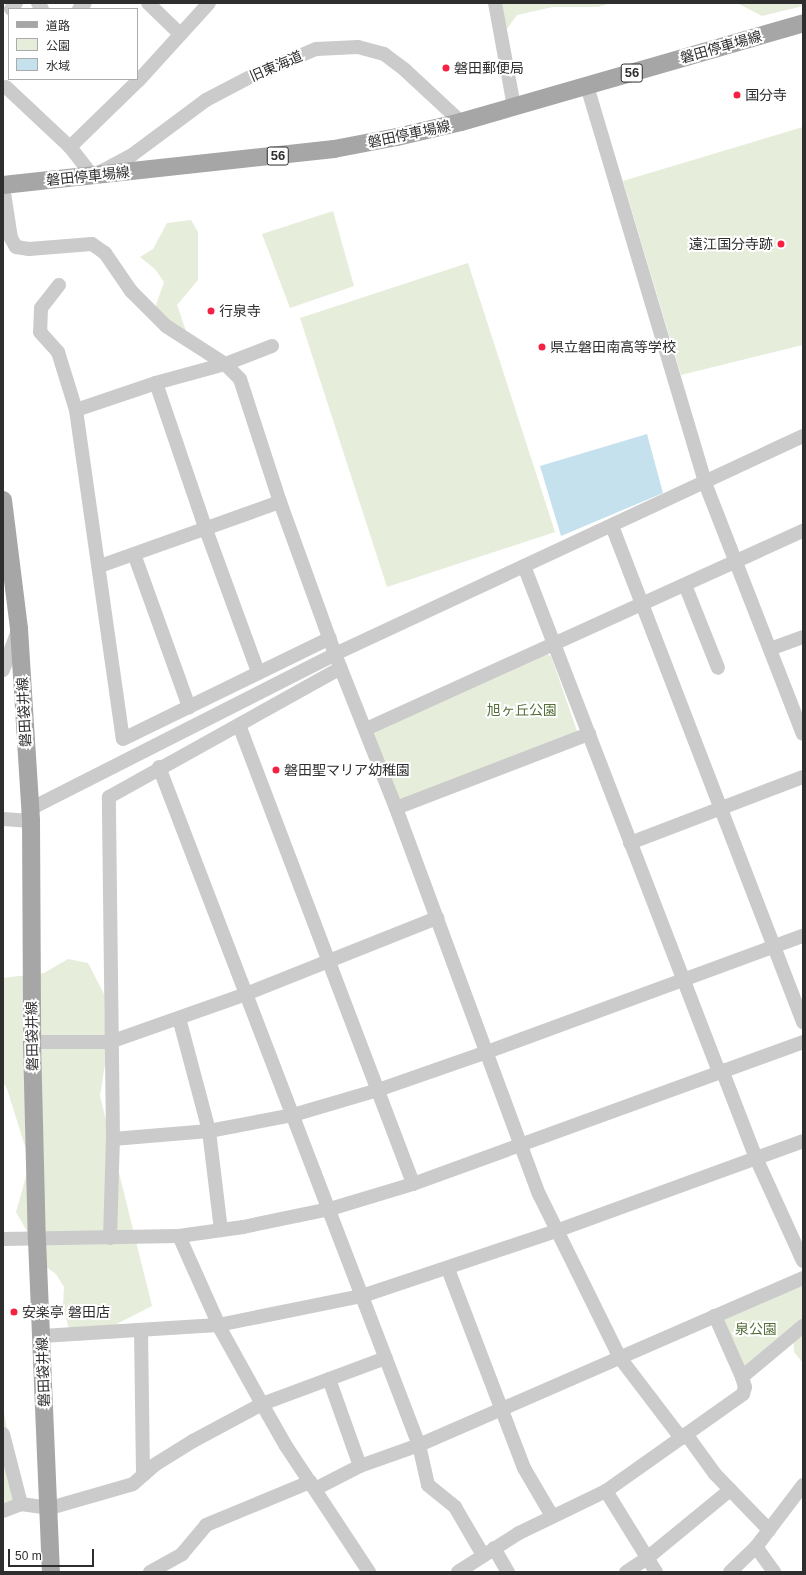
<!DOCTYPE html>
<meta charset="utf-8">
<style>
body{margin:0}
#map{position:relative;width:806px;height:1575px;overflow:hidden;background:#fff;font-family:Helvetica,"Noto Sans JP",sans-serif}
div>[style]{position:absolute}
.green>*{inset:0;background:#e6edda}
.water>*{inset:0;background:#c5e1ee}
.minor>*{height:14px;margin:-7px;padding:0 7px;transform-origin:7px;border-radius:7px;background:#cbcbcb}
.major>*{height:18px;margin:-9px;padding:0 9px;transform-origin:9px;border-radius:9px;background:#a6a6a6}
.dots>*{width:11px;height:11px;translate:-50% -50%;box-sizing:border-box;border:2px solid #fff;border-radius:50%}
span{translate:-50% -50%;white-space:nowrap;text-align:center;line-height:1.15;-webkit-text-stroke:4px #fff;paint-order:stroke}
.shield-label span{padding:1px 3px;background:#fff;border:1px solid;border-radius:3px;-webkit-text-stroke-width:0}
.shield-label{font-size:13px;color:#2e2e2e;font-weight:700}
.street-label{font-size:14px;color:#2e2e2e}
.poi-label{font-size:14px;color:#2e2e2e}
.left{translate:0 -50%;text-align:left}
.right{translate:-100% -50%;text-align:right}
.park-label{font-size:14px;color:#556d38}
.frame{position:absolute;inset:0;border:4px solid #2e2e2e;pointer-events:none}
.legend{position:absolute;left:8px;top:8px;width:130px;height:72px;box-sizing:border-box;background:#fff;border:1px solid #ababab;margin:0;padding:5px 7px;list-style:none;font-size:12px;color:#2e2e2e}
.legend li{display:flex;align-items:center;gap:8px;height:20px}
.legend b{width:20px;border:1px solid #ababab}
.scale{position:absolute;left:8px;top:1549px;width:86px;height:18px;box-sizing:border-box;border:2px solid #2e2e2e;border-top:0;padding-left:5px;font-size:12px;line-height:14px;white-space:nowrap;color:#2e2e2e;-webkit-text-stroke:3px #fff;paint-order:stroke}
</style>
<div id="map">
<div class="green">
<i style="clip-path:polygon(492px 3px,611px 3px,598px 7px,553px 7px,517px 15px,501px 37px)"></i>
<i style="clip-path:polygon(737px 3px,803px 3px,803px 6px,762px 16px)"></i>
<i style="clip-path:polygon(803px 127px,803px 345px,681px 375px,623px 181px)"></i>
<i style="clip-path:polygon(333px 211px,354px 286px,290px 308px,262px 234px)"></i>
<i style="clip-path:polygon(191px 220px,198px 232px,198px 280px,177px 305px,186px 331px,171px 327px,155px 308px,164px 282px,155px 269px,140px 257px,153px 249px,167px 223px)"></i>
<i style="clip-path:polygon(468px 263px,555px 532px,387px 587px,300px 318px)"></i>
<i style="clip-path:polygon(547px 654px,551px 656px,577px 731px,575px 735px,402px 800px,396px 798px,373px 735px,377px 729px)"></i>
<i style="clip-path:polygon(68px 959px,88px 963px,104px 994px,106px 1058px,100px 1096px,152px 1306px,93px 1336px,72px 1341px,63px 1306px,64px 1287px,56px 1274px,38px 1261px,28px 1233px,16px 1212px,30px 1162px,7px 1089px,3px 1082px,3px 978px,44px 973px)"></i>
<i style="clip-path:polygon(803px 1278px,803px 1363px,794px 1352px,793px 1335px,742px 1377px,715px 1316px)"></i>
<i style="clip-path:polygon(3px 1407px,21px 1504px,3px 1511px)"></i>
</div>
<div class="water">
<i style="clip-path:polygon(647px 434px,663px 493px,561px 536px,540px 466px)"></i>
</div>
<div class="minor">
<i style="left:38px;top:3px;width:7px;rotate:56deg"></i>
<i style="left:148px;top:3px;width:45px;rotate:44.1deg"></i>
<i style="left:495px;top:3px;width:106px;rotate:79.6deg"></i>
<i style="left:11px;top:9px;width:8px;rotate:-50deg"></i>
<i style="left:79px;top:9px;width:8px;rotate:-45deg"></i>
<i style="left:587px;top:86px;width:414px;rotate:73.4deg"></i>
<i style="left:705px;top:483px;width:269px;rotate:68.7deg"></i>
<i style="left:6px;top:87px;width:88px;rotate:43.2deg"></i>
<i style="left:70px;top:147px;width:37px;rotate:52deg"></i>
<i style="left:93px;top:176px;width:44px;rotate:-28.3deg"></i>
<i style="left:132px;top:155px;width:92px;rotate:-36.6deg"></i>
<i style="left:206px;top:100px;width:52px;rotate:-27.6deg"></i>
<i style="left:252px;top:76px;width:69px;rotate:-22.9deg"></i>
<i style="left:316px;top:49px;width:42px;rotate:-2.7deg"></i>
<i style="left:358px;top:47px;width:27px;rotate:15deg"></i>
<i style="left:384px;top:54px;width:26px;rotate:37deg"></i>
<i style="left:405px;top:70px;width:76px;rotate:42.9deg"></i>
<i style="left:70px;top:147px;width:96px;rotate:-44.2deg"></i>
<i style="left:139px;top:80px;width:104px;rotate:-47.7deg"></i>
<i style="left:3px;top:186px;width:53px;rotate:81.3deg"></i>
<i style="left:11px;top:238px;width:10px;rotate:61deg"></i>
<i style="left:16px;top:247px;width:13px;rotate:9deg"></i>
<i style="left:29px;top:249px;width:63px;rotate:-4.5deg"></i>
<i style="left:92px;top:244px;width:16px;rotate:35deg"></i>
<i style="left:105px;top:253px;width:46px;rotate:55.6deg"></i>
<i style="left:131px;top:291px;width:49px;rotate:45deg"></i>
<i style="left:166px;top:326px;width:70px;rotate:32.8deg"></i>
<i style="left:225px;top:364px;width:21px;rotate:45deg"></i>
<i style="left:240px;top:379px;width:129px;rotate:72deg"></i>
<i style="left:280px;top:502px;width:162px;rotate:70.1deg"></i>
<i style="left:335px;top:654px;width:166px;rotate:68.4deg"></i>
<i style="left:396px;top:808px;width:412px;rotate:69.7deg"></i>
<i style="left:539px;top:1194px;width:183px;rotate:63.7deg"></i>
<i style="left:620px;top:1358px;width:101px;rotate:52.7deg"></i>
<i style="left:59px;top:285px;width:29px;rotate:128deg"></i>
<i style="left:41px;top:308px;width:24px;rotate:92deg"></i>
<i style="left:40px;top:332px;width:27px;rotate:48deg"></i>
<i style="left:58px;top:352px;width:61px;rotate:72.8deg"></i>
<i style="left:272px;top:346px;width:50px;rotate:159deg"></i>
<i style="left:225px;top:364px;width:72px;rotate:164.6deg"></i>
<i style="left:156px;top:383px;width:84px;rotate:161.4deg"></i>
<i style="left:76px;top:410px;width:332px;rotate:81.9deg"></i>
<i style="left:123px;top:739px;width:230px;rotate:-26deg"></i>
<i style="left:156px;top:383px;width:152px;rotate:71.2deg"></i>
<i style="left:205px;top:527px;width:154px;rotate:69.9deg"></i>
<i style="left:612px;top:526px;width:532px;rotate:68.94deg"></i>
<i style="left:134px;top:554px;width:163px;rotate:70.2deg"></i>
<i style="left:100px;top:566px;width:191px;rotate:-19.6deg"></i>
<i style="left:524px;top:566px;width:542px;rotate:68.92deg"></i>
<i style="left:685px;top:585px;width:89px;rotate:68.3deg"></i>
<i style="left:770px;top:649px;width:35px;rotate:-20deg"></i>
<i style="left:3px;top:670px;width:42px;rotate:-69deg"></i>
<i style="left:239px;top:725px;width:491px;rotate:69.2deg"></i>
<i style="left:366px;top:729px;width:480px;rotate:-24.4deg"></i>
<i style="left:159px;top:767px;width:726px;rotate:69.02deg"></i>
<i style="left:419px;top:1445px;width:41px;rotate:77.3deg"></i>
<i style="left:428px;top:1485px;width:35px;rotate:39deg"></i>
<i style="left:455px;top:1507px;width:56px;rotate:59.7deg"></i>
<i style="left:396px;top:808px;width:207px;rotate:-21deg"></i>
<i style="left:30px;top:809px;width:342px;rotate:-26.9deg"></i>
<i style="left:335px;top:654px;width:516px;rotate:-24.98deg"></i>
<i style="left:3px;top:819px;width:28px;rotate:4deg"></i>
<i style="left:630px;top:843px;width:185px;rotate:-20.9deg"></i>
<i style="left:179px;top:1018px;width:117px;rotate:75.1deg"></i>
<i style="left:209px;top:1131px;width:100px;rotate:83.1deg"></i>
<i style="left:32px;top:1042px;width:78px"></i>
<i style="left:110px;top:1042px;width:144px;rotate:-19.4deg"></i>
<i style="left:246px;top:994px;width:206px;rotate:-21.7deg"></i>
<i style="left:722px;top:1070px;width:94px;rotate:68.9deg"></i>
<i style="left:756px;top:1158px;width:113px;rotate:65.5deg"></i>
<i style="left:113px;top:1139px;width:96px;rotate:-4.8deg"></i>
<i style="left:209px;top:1131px;width:86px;rotate:-10.8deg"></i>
<i style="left:293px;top:1115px;width:89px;rotate:-16.4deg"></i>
<i style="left:378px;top:1090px;width:115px;rotate:-19.2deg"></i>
<i style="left:487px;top:1052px;width:337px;rotate:-20.2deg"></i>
<i style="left:179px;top:1236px;width:103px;rotate:65.9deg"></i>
<i style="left:221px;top:1330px;width:85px;rotate:61deg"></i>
<i style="left:262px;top:1404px;width:48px;rotate:60.3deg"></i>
<i style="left:286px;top:1446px;width:151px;rotate:56.6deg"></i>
<i style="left:110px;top:1238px;width:99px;rotate:-88.3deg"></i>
<i style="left:113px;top:1139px;width:342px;rotate:-90.7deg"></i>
<i style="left:109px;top:797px;width:265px;rotate:-29.1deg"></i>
<i style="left:3px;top:1239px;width:176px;rotate:-1deg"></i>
<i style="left:179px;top:1236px;width:65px;rotate:-8deg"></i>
<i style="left:243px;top:1227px;width:89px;rotate:-11.7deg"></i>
<i style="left:330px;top:1209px;width:87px;rotate:-16.8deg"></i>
<i style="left:413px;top:1184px;width:415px;rotate:-20deg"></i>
<i style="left:448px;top:1269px;width:213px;rotate:69.1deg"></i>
<i style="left:524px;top:1468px;width:56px;rotate:59.7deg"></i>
<i style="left:141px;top:1330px;width:145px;rotate:89.2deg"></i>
<i style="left:42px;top:1336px;width:176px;rotate:-3.6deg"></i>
<i style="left:218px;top:1325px;width:147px;rotate:-11.4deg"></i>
<i style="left:362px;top:1296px;width:205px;rotate:-18.5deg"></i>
<i style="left:556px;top:1231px;width:263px;rotate:-20deg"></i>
<i style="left:742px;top:1377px;width:80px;rotate:-39.9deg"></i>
<i style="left:329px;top:1379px;width:92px;rotate:70.4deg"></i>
<i style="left:3px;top:1434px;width:72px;rotate:75.6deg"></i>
<i style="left:21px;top:1504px;width:29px;rotate:8deg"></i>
<i style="left:50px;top:1508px;width:86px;rotate:-16.1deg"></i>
<i style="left:133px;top:1484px;width:30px;rotate:-41deg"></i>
<i style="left:156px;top:1464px;width:44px;rotate:-31.9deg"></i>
<i style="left:193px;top:1441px;width:78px;rotate:-28.2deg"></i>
<i style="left:262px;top:1404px;width:132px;rotate:-20.4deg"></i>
<i style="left:686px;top:1434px;width:49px;rotate:54.1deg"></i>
<i style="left:715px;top:1474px;width:78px;rotate:46deg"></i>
<i style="left:315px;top:1489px;width:51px;rotate:-27.1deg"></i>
<i style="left:360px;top:1466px;width:63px;rotate:-19.6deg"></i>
<i style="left:419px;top:1445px;width:419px;rotate:-23.5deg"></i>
<i style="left:606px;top:1491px;width:95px;rotate:58.3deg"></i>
<i style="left:3px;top:1511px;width:19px;rotate:-21deg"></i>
<i style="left:756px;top:1547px;width:31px;rotate:54deg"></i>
<i style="left:494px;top:1548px;width:28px;rotate:60deg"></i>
<i style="left:150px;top:1572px;width:37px;rotate:-29deg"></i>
<i style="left:182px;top:1554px;width:38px;rotate:-50deg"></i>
<i style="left:206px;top:1525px;width:113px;rotate:-22.5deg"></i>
<i style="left:458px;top:1572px;width:72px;rotate:-32.6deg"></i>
<i style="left:519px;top:1533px;width:97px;rotate:-25.8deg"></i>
<i style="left:606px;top:1491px;width:168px;rotate:-35.3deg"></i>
<i style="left:743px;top:1394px;width:7px;rotate:-74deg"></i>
<i style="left:745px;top:1387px;width:10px;rotate:-107deg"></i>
<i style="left:742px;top:1377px;width:67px;rotate:-113.9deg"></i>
<i style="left:626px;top:1572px;width:24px;rotate:-33deg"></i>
<i style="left:646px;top:1559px;width:109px;rotate:-39.4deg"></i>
<i style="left:730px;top:1572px;width:36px;rotate:-44deg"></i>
<i style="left:756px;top:1547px;width:78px;rotate:-52.8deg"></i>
</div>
<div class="major">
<i style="left:3px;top:185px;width:333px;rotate:-6.2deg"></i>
<i style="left:334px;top:149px;width:64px;rotate:-10.8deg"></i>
<i style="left:397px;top:137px;width:66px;rotate:-13.2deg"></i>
<i style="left:461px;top:122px;width:356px;rotate:-16.1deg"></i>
<i style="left:3px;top:500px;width:130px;rotate:82.9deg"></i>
<i style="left:19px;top:629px;width:192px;rotate:86.4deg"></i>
<i style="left:31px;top:821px;width:221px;rotate:89.7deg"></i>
<i style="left:32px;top:1042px;width:198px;rotate:88.6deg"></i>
<i style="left:37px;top:1240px;width:332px;rotate:87.6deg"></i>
</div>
<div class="dots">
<i style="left:446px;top:68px;background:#f42142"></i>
<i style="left:737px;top:95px;background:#f42142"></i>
<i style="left:781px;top:244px;background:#f42142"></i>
<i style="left:211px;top:311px;background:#f42142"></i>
<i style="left:542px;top:347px;background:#f42142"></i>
<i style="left:276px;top:770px;background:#f42142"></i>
<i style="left:14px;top:1312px;background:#f42142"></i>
</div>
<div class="shield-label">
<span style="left:632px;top:73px">56</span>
<span style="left:278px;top:156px">56</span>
</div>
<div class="street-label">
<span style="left:721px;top:47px;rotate:-16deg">磐田停車場線</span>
<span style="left:276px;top:66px;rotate:-23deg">旧東海道</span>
<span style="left:409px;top:134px;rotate:-12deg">磐田停車場線</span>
<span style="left:88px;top:176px;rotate:-6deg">磐田停車場線</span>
<span style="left:24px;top:712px;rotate:-93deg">磐田袋井線</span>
<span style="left:32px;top:1036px;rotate:-91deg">磐田袋井線</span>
<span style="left:43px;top:1372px;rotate:-92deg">磐田袋井線</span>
</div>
<div class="poi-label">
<span class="left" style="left:454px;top:68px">磐田郵便局</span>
<span class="left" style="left:745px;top:95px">国分寺</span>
<span class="right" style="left:773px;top:244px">遠江国分寺跡</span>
<span class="left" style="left:219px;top:311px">行泉寺</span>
<span class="left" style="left:550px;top:347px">県立磐田南高等学校</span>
<span class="left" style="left:284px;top:770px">磐田聖マリア幼稚園</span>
<span class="left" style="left:22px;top:1312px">安楽亭 磐田店</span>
</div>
<div class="park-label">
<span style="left:522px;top:710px">旭ヶ丘公園</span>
<span style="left:756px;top:1329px">泉公園</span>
</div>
<div class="frame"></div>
<ul class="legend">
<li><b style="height:5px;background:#a6a6a6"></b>道路</li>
<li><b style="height:11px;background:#e6edda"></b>公園</li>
<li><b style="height:11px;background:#c5e1ee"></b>水域</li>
</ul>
<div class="scale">50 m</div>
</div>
